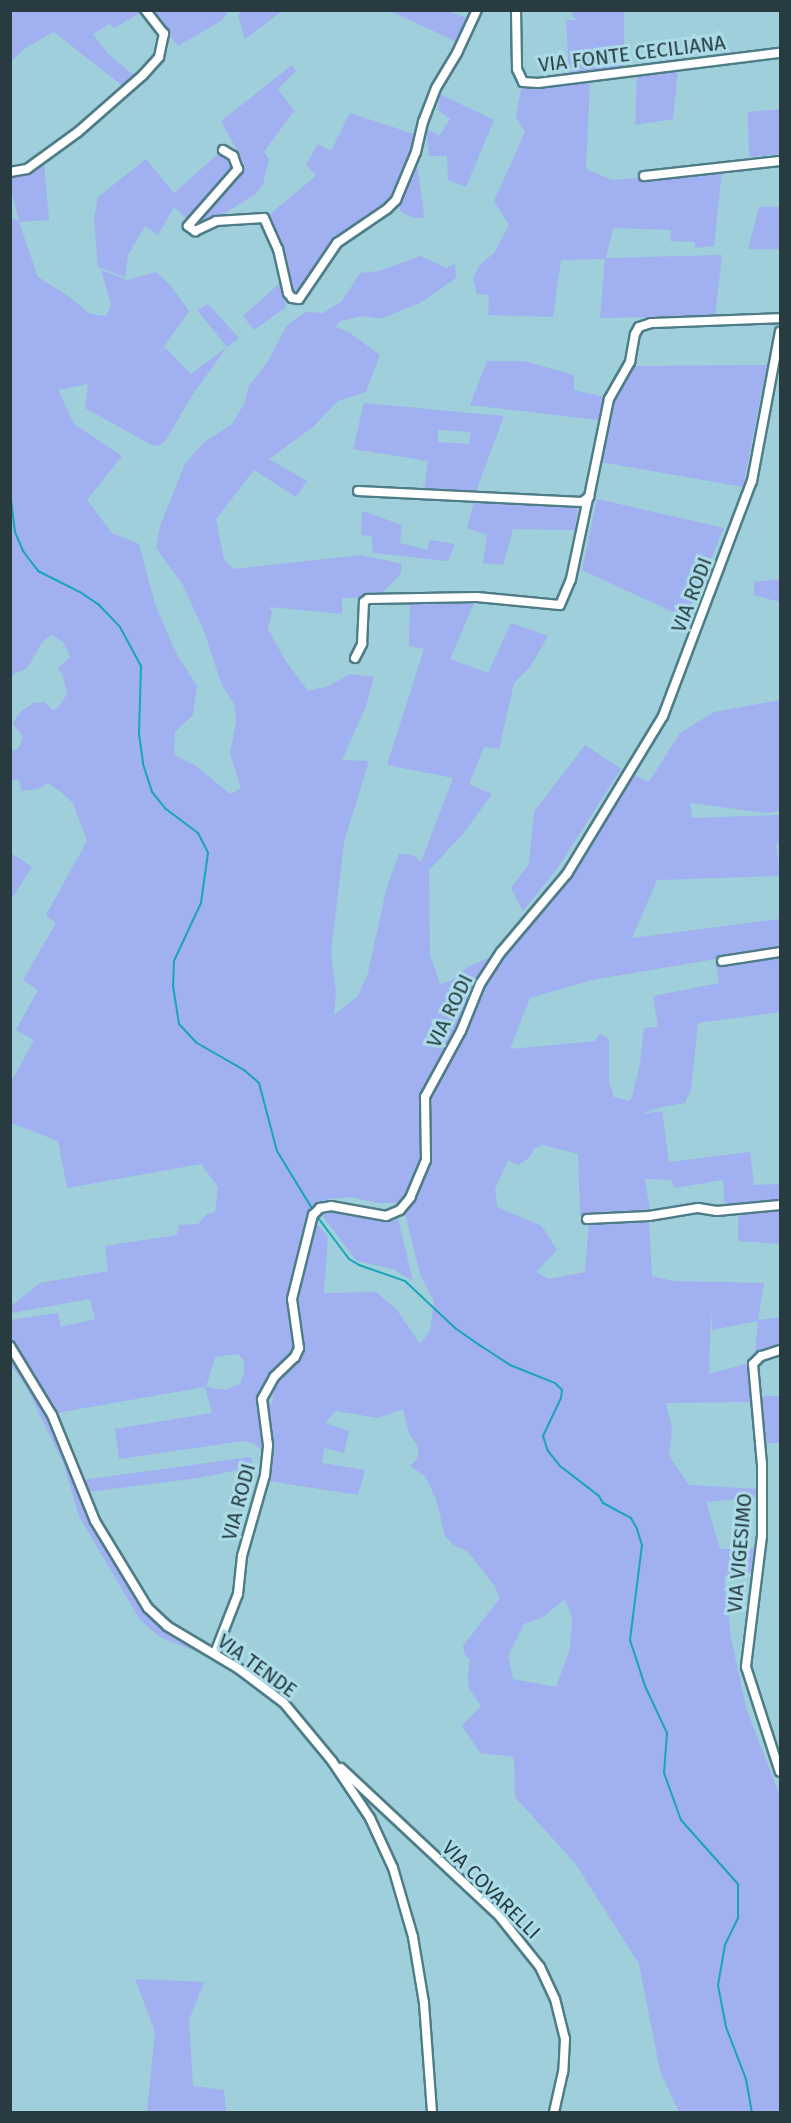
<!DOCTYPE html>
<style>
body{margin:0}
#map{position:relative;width:791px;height:2123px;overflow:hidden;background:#9ecfda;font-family:"Fira Sans",sans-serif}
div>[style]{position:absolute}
.green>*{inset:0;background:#a0b0f1}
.stream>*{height:2px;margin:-1px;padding:0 1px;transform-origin:1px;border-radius:1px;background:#19a4bb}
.roads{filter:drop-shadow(2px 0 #4e7d87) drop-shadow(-2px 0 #4e7d87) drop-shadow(0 2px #4e7d87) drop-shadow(0 -2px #4e7d87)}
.street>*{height:8px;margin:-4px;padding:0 4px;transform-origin:4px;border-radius:4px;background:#fff}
span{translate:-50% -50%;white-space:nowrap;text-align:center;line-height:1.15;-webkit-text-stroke:6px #abdce7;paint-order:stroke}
.street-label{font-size:20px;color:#273b40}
.frame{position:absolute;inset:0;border:12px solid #273b40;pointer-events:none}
</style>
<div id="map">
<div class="green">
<i style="clip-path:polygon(138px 10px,140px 13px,114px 28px,109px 24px,93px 34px,109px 55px,136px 77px,124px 87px,54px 32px,25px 48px,11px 62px,11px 11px)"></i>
<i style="clip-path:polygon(151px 11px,229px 11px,221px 21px,178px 46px)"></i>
<i style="clip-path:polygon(242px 11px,242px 10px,282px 11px,245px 39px,238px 15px)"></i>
<i style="clip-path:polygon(390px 11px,448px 11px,467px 18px,457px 42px)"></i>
<i style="clip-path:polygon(571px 11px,624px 11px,624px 67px,569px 76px,566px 20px,579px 20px,574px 18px)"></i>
<i style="clip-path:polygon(292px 65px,296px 71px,278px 89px,294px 111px,264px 152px,269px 159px,263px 184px,256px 194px,217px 218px,193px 228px,194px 221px,241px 174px,245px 165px,221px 121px)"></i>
<i style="clip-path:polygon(678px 70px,673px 119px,635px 125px,637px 75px)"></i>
<i style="clip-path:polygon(590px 81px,586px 169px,612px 180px,722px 171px,714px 246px,695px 248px,695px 242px,670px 241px,671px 230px,613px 228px,606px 258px,722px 255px,715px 316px,600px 318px,605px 259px,561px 260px,553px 317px,488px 315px,489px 295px,477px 294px,473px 278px,480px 265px,495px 252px,509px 225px,494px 201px,525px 132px,516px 117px,522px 84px,543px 86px)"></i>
<i style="clip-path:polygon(440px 94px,494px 120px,466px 187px,448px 180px,447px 156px,429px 156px,426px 128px,439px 136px,450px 119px,438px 110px)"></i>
<i style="clip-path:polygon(780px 109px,780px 154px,749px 157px,748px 112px)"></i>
<i style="clip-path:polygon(350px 113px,414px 134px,410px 159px,388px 203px,342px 234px,298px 293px,293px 294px,289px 288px,270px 214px,316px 176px,306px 164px,318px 144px,331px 151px)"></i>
<i style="clip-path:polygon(219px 153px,231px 159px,233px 170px,231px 175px,187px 219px,174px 207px,158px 235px,145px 226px,128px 255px,125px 277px,98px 267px,94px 220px,98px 197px,146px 159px,174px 193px)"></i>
<i style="clip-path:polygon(evenodd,44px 163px,49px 220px,19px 222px,38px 277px,71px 298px,90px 314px,106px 316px,111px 305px,101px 270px,127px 280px,156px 272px,171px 286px,189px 311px,157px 357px,165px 347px,191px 374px,227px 347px,197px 310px,208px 304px,239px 338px,227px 347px,191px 397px,166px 440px,159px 446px,152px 445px,85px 408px,88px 384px,58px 390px,74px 424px,122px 456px,87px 500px,112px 533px,139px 544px,155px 604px,176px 653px,197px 686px,193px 715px,175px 732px,174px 755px,196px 766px,230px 794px,241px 788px,230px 754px,236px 722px,235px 706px,221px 683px,205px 634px,183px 585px,156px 548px,160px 526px,185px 464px,204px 442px,232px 424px,244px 404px,249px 386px,268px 361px,287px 325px,306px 312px,323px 313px,342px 301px,360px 273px,379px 271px,421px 256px,446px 268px,455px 264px,456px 278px,420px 303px,380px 319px,363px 316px,340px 321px,336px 327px,350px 333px,380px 355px,366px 392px,338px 401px,313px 427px,269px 459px,307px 481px,296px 497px,254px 470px,216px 519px,224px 559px,233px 569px,361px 555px,402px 564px,400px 575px,379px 596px,342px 598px,342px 614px,269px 607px,272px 612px,268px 629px,285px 660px,308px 691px,329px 686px,350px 674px,374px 677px,366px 706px,342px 760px,369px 761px,344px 842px,331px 953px,336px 992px,334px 1015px,358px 996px,368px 973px,386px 890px,399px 854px,413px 855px,421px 862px,453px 778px,387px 765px,424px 649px,409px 646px,410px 602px,475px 601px,450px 659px,488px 673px,511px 623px,548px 636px,530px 667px,514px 683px,499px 749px,484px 747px,469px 784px,492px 794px,463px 834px,429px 870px,430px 955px,440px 984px,450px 981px,468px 967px,501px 952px,567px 874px,629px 772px,649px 782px,680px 733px,714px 712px,780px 700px,780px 811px,765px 813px,690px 803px,692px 818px,780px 815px,780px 843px,776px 844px,780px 876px,657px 880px,632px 938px,780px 919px,780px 948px,592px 980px,530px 998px,510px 1049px,595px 1041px,600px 1033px,609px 1039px,609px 1082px,614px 1097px,629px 1101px,632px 1097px,640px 1064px,644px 1028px,658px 1027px,653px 996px,719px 983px,716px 964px,780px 955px,780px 1012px,698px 1023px,691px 1089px,685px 1103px,657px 1108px,642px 1114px,662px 1111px,669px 1162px,750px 1152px,754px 1185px,780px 1184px,780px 1200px,725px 1207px,723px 1180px,675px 1188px,671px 1180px,645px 1179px,650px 1211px,580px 1215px,578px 1154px,543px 1145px,534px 1149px,529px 1158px,518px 1165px,508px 1160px,495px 1189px,497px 1207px,542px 1226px,557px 1250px,536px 1272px,549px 1279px,585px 1272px,589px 1221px,649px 1221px,652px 1276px,673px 1281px,764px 1283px,758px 1320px,780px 1317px,780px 1348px,755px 1354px,758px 1321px,712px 1330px,711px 1306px,709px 1374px,749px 1363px,753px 1402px,666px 1403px,672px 1429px,669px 1456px,689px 1485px,758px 1489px,759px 1497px,706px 1502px,720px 1549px,758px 1548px,753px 1574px,725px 1576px,725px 1586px,731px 1637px,746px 1708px,780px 1796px,780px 2112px,679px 2112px,660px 2071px,639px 1964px,575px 1863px,515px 1797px,514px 1757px,480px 1753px,462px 1726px,481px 1706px,469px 1689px,468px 1674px,470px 1660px,465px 1655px,463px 1646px,500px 1598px,494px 1585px,467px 1551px,453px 1545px,445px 1536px,436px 1499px,425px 1476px,410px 1466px,418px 1458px,418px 1447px,409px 1433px,403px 1409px,378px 1418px,336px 1411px,325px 1423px,349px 1431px,344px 1453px,324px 1448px,322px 1463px,365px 1470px,358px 1495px,269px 1481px,271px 1458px,253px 1443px,244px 1441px,119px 1459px,115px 1429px,212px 1413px,205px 1387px,56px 1413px,11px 1337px,11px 1320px,58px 1313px,61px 1327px,95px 1319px,90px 1299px,11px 1313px,11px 1306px,40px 1283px,108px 1271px,105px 1246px,177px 1235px,179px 1225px,198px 1224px,207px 1214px,215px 1212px,218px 1187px,201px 1164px,67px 1188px,58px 1141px,11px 1123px,11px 1082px,34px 1040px,16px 1030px,38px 990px,23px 980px,56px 923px,46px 915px,87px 841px,73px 803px,61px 792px,48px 783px,38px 789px,22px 791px,18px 779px,11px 781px,11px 751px,18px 749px,23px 737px,13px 723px,19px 713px,33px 703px,44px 702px,54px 711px,60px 705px,67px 694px,63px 676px,58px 668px,70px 657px,64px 643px,52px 635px,43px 641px,27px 668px,14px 674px,11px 680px,11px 218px,19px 221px,11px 190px,11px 178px,32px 171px,44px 163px,350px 1197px,379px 1203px,397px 1203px,408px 1209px,405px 1213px,420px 1274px,434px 1302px,430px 1331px,420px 1344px,397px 1310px,376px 1292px,324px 1293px,328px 1237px,319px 1226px,314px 1225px,301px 1281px,297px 1324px,287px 1313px,287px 1299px,309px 1211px,318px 1202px,328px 1199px,350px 1197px,44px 163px,238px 1354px,244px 1360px,244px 1373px,240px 1384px,225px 1390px,206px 1387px,215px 1357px,238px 1354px,44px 163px,279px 1363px,289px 1366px,274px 1384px,272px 1405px,260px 1388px,279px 1363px,44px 163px,565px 1599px,572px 1617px,570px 1649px,556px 1687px,513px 1679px,508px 1656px,524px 1624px,543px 1617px,565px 1599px)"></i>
<i style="clip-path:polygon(417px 166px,423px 204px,424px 218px,414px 218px,401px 212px,399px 207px)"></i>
<i style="clip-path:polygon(759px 207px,780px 207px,780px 249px,748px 249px)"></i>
<i style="clip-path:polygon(281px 282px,286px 307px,254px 330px,243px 316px)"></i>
<i style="clip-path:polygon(487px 361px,524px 361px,574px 375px,574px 390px,605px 397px,599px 420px,470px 405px)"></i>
<i style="clip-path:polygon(767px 365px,743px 487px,601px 462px,614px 395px,631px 366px)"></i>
<i style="clip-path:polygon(evenodd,364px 403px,504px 416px,475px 494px,424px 492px,428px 461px,353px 449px,364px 403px,438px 430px,471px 432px,469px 444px,438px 442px,438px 430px)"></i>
<i style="clip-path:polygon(597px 499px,724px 528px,686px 618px,582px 570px)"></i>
<i style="clip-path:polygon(474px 502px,578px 505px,575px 530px,513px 529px,503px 565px,483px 563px,487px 535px,467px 528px)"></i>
<i style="clip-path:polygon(362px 511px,402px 525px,400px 543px,427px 550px,430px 540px,455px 544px,448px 561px,373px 553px,372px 536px,361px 535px)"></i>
<i style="clip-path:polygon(780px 579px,780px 602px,754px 595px,754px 582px)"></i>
<i style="clip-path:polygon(585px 745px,621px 769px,557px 869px,523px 911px,511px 888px,529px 864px,534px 812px)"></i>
<i style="clip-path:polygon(11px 853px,32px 867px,11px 900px)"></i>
<i style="clip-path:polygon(780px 1209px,780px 1244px,738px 1241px,738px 1218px,742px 1212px)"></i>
<i style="clip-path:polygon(345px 1211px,378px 1221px,398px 1219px,413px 1281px,393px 1269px,357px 1261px,321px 1214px)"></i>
<i style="clip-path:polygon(10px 1354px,48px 1415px,89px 1516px,144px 1610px,156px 1624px,203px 1652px,202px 1654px,160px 1637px,140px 1620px,79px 1516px,64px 1465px,26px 1386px,11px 1365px)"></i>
<i style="clip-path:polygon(758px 1396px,780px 1396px,780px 1443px,763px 1443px)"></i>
<i style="clip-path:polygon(251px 1457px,253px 1467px,198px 1478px,88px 1492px,82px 1480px)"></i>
<i style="clip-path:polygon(135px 1979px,204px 1982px,189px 2020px,193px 2086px,224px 2090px,226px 2112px,147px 2112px,155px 2032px)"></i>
</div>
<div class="stream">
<i style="left:10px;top:492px;width:40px;rotate:82.9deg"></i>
<i style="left:15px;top:532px;width:21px;rotate:67deg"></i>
<i style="left:23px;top:551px;width:25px;rotate:53deg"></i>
<i style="left:38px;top:571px;width:47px;rotate:26.6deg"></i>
<i style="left:80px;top:592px;width:23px;rotate:34deg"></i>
<i style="left:99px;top:605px;width:30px;rotate:46deg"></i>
<i style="left:120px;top:627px;width:44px;rotate:61.7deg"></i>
<i style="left:141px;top:666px;width:68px;rotate:91.7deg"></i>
<i style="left:139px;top:734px;width:30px;rotate:82deg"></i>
<i style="left:143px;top:764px;width:29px;rotate:72deg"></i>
<i style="left:152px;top:792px;width:22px;rotate:51deg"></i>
<i style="left:166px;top:809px;width:40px;rotate:37deg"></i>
<i style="left:198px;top:833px;width:22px;rotate:63deg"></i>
<i style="left:208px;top:853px;width:50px;rotate:98deg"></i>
<i style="left:201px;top:903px;width:64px;rotate:115deg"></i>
<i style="left:174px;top:961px;width:25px;rotate:92deg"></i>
<i style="left:173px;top:986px;width:38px;rotate:81deg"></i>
<i style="left:179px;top:1024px;width:26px;rotate:47deg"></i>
<i style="left:197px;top:1043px;width:54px;rotate:29.9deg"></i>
<i style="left:244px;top:1070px;width:20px;rotate:41deg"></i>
<i style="left:259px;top:1083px;width:70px;rotate:75.2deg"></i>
<i style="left:277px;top:1151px;width:69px;rotate:58.6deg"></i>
<i style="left:316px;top:1215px;width:55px;rotate:53.1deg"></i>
<i style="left:349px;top:1259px;width:12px;rotate:31deg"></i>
<i style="left:359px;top:1265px;width:49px;rotate:19.2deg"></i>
<i style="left:405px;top:1281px;width:69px;rotate:43.2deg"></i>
<i style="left:455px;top:1328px;width:32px;rotate:35deg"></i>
<i style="left:481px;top:1346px;width:35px;rotate:33deg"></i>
<i style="left:510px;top:1365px;width:48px;rotate:21.8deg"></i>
<i style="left:555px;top:1383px;width:10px;rotate:45deg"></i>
<i style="left:562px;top:1390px;width:8px;rotate:97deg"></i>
<i style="left:561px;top:1398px;width:42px;rotate:115.3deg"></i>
<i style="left:543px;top:1436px;width:16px;rotate:72deg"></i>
<i style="left:548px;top:1451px;width:19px;rotate:51deg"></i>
<i style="left:560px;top:1466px;width:49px;rotate:37.6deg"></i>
<i style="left:599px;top:1496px;width:8px;rotate:60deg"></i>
<i style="left:603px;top:1503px;width:32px;rotate:28deg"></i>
<i style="left:631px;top:1518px;width:13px;rotate:61deg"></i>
<i style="left:637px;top:1529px;width:17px;rotate:73deg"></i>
<i style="left:642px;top:1545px;width:96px;rotate:97.2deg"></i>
<i style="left:630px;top:1640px;width:48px;rotate:71.9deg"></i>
<i style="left:645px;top:1686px;width:52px;rotate:64.9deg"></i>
<i style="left:667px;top:1733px;width:40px;rotate:94.3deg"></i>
<i style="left:664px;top:1773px;width:50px;rotate:70.1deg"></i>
<i style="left:681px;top:1820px;width:86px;rotate:48.3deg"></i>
<i style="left:738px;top:1884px;width:34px;rotate:90deg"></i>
<i style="left:738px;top:1918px;width:30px;rotate:116deg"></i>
<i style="left:725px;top:1945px;width:41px;rotate:99.9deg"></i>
<i style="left:718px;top:1985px;width:43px;rotate:79.2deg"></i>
<i style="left:726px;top:2027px;width:56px;rotate:69deg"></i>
<i style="left:746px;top:2079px;width:34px;rotate:80deg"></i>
</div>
<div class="roads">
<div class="street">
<i style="left:516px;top:10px;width:59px;rotate:89deg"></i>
<i style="left:517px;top:69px;width:14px;rotate:65deg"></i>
<i style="left:523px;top:82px;width:15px;rotate:4deg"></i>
<i style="left:538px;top:83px;width:244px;rotate:-7.1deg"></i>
<i style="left:223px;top:150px;width:12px;rotate:31deg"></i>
<i style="left:233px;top:156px;width:14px;rotate:69deg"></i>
<i style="left:238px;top:169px;width:76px;rotate:131.3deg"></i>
<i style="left:188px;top:226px;width:9px;rotate:36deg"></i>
<i style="left:195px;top:231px;width:23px;rotate:-25deg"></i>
<i style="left:216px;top:221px;width:48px;rotate:-3.6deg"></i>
<i style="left:264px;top:218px;width:34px;rotate:66deg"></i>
<i style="left:278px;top:249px;width:45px;rotate:77.2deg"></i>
<i style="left:288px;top:293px;width:6px;rotate:51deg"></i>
<i style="left:292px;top:298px;width:7px;rotate:8deg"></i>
<i style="left:299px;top:299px;width:68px;rotate:-55.8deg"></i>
<i style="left:337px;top:243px;width:60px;rotate:-34.2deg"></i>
<i style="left:387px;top:209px;width:13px;rotate:-45deg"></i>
<i style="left:396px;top:200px;width:52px;rotate:-67.4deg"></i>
<i style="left:416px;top:152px;width:31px;rotate:-77deg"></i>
<i style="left:423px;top:122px;width:36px;rotate:-69deg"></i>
<i style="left:436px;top:88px;width:41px;rotate:-59deg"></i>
<i style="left:457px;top:53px;width:47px;rotate:-65.1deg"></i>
<i style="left:10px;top:172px;width:17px;rotate:-10deg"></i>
<i style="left:27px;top:169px;width:63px;rotate:-36deg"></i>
<i style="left:78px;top:132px;width:86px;rotate:-41.2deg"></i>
<i style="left:143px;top:75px;width:24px;rotate:-48deg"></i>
<i style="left:159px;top:57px;width:24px;rotate:-78deg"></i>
<i style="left:164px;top:34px;width:31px;rotate:-128deg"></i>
<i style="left:644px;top:176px;width:137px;rotate:-6.3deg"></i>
<i style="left:358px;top:491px;width:224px;rotate:2.8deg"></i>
<i style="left:582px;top:502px;width:9px;rotate:-36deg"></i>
<i style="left:589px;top:497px;width:100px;rotate:-78.5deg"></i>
<i style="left:609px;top:399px;width:43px;rotate:-60.4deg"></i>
<i style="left:630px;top:362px;width:28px;rotate:-80deg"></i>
<i style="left:635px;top:334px;width:8px;rotate:-60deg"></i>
<i style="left:639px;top:327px;width:13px;rotate:-18deg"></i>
<i style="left:651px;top:323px;width:129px;rotate:-2.2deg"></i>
<i style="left:355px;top:658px;width:16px;rotate:-63deg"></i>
<i style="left:362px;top:644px;width:42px;rotate:-87.3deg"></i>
<i style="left:364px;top:602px;width:5px;rotate:-37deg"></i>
<i style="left:368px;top:599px;width:109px;rotate:-1.1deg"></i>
<i style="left:477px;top:597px;width:83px;rotate:5.5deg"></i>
<i style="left:560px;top:605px;width:28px;rotate:-67deg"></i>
<i style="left:571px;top:579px;width:83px;rotate:-78.1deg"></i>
<i style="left:722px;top:961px;width:59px;rotate:-8.8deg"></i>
<i style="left:587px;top:1219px;width:62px;rotate:-2.8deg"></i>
<i style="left:649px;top:1216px;width:50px;rotate:-9.3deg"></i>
<i style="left:698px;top:1208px;width:19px;rotate:9deg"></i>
<i style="left:717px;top:1211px;width:63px;rotate:-5.4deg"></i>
<i style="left:10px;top:1346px;width:81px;rotate:58.7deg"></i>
<i style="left:52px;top:1415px;width:114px;rotate:67.9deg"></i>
<i style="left:95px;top:1521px;width:102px;rotate:58.7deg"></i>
<i style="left:148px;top:1608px;width:26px;rotate:43deg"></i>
<i style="left:167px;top:1626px;width:84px;rotate:30.8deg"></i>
<i style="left:239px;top:1669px;width:56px;rotate:37.1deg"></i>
<i style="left:284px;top:1703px;width:75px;rotate:50.4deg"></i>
<i style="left:332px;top:1761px;width:69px;rotate:56.3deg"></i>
<i style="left:370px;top:1818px;width:55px;rotate:65.3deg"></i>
<i style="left:393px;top:1868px;width:72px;rotate:73.8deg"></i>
<i style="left:413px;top:1937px;width:67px;rotate:80.5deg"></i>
<i style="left:424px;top:2003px;width:109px;rotate:85.8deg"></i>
<i style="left:780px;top:1350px;width:20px;rotate:162deg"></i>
<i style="left:761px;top:1356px;width:11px;rotate:135deg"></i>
<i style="left:753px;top:1364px;width:100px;rotate:84.9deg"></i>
<i style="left:762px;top:1464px;width:72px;rotate:90deg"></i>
<i style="left:762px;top:1536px;width:132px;rotate:97deg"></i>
<i style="left:746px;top:1667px;width:110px;rotate:72.1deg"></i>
<i style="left:215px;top:1653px;width:63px;rotate:-68.7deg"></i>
<i style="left:238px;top:1594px;width:38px;rotate:-84deg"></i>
<i style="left:242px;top:1556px;width:84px;rotate:-74.1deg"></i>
<i style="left:265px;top:1475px;width:30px;rotate:-84deg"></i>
<i style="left:268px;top:1445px;width:46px;rotate:-97.4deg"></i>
<i style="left:262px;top:1399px;width:25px;rotate:-61deg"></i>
<i style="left:274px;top:1377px;width:29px;rotate:-44deg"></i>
<i style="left:295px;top:1357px;width:10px;rotate:-66deg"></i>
<i style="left:299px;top:1348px;width:49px;rotate:-98.1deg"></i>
<i style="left:292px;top:1299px;width:87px;rotate:-76deg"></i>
<i style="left:313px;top:1215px;width:10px;rotate:-45deg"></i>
<i style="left:320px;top:1208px;width:11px;rotate:-10deg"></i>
<i style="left:331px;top:1206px;width:56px;rotate:10.3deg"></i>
<i style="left:386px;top:1216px;width:15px;rotate:-23deg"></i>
<i style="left:400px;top:1210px;width:16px;rotate:-50deg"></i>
<i style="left:410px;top:1198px;width:41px;rotate:-67.2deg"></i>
<i style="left:426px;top:1160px;width:63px;rotate:-90.9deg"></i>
<i style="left:425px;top:1097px;width:75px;rotate:-61.4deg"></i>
<i style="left:461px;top:1031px;width:51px;rotate:-68deg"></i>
<i style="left:480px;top:984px;width:38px;rotate:-57deg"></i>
<i style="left:501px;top:952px;width:102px;rotate:-49.8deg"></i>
<i style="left:567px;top:874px;width:185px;rotate:-58.7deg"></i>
<i style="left:663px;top:716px;width:251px;rotate:-69.3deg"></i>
<i style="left:752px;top:481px;width:152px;rotate:-79.4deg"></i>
<i style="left:341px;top:1768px;width:218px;rotate:43.1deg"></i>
<i style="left:500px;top:1917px;width:64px;rotate:51.3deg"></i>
<i style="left:540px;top:1967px;width:35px;rotate:65deg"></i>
<i style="left:555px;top:1999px;width:41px;rotate:76deg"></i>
<i style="left:565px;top:2039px;width:33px;rotate:93deg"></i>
<i style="left:563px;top:2072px;width:41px;rotate:102.7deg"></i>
</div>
</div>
<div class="street-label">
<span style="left:632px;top:54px;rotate:-7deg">VIA FONTE CECILIANA</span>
<span style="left:692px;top:595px;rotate:-69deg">VIA RODI</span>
<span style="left:450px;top:1011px;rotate:-64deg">VIA RODI</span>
<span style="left:239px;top:1502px;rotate:-75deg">VIA RODI</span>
<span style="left:740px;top:1553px;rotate:-85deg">VIA VIGESIMO</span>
<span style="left:257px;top:1666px;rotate:36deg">VIA TENDE</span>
<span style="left:491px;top:1890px;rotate:45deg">VIA COVARELLI</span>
</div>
<div class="frame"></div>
</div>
